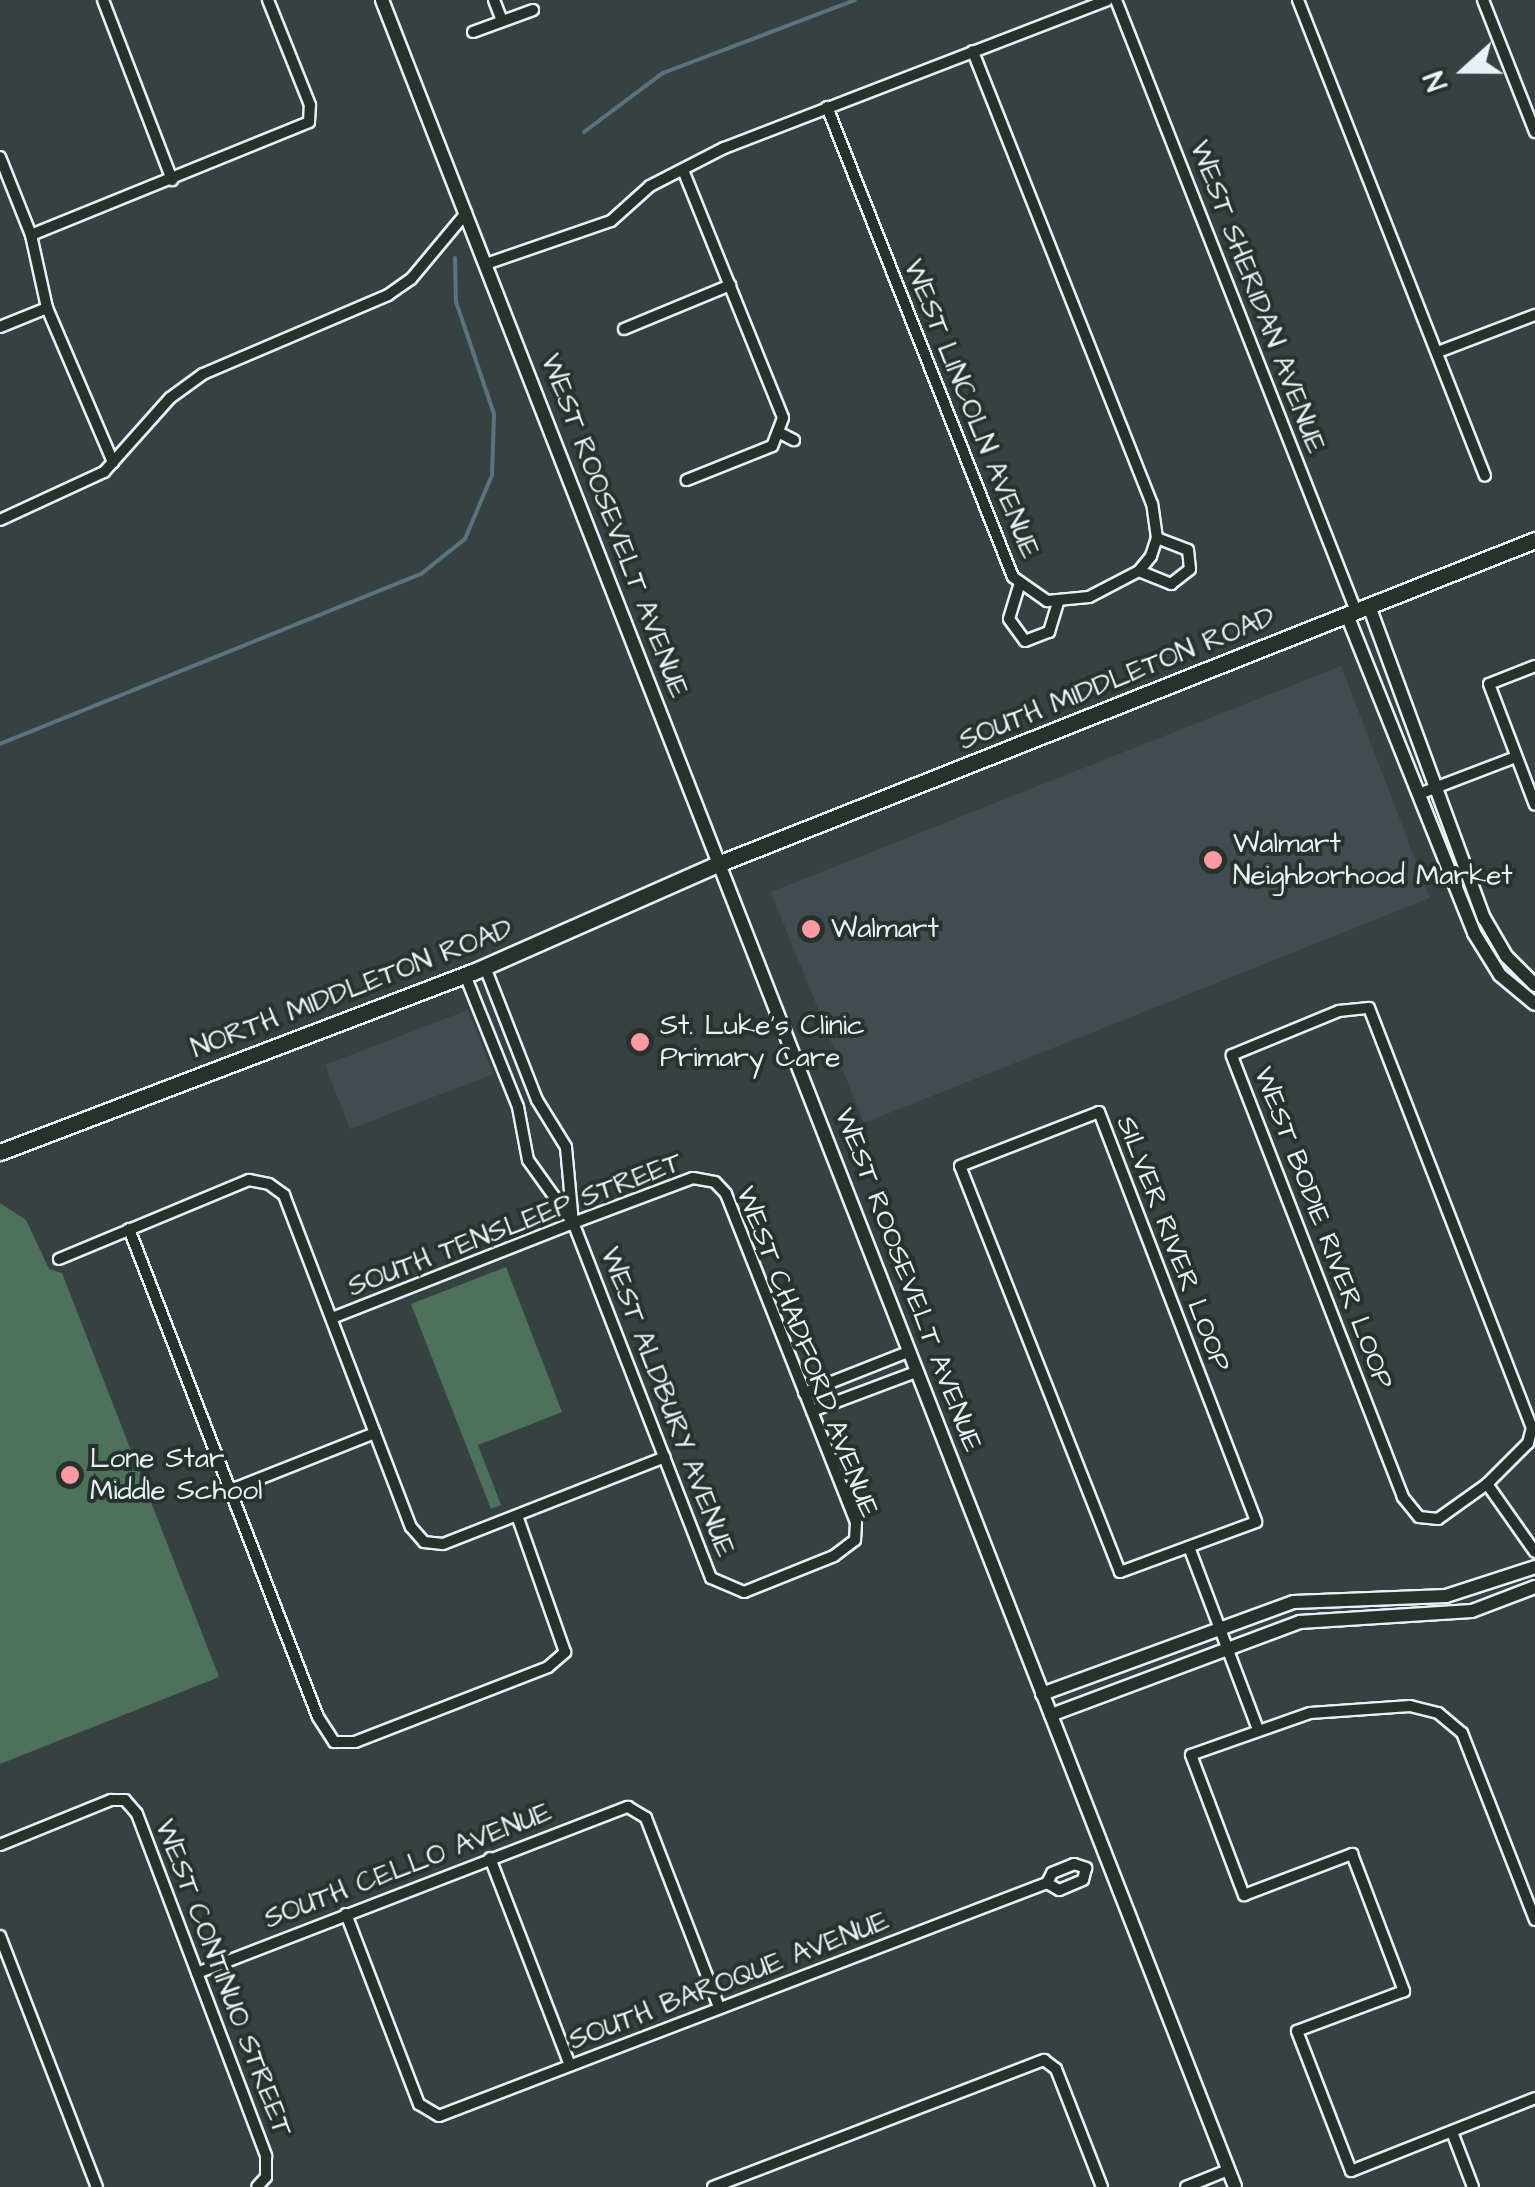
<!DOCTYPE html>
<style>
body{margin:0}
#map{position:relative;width:1535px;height:2187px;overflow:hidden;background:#364242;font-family:"Architects Daughter",sans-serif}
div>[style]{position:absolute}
.built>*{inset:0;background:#414c50}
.green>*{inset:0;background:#4e715c}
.stream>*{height:4px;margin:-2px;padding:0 2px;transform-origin:2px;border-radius:2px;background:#5a737e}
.roads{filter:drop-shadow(2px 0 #e8f1f8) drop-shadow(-2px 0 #e8f1f8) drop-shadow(0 2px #e8f1f8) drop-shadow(0 -2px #e8f1f8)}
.minor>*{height:10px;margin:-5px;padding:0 5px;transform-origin:5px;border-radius:5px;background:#26332d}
.tertiary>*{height:12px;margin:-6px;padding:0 6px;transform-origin:6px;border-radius:6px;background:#26332d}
.secondary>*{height:15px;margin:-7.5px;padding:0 7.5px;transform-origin:7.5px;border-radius:7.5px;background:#26332d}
.dots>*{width:28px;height:28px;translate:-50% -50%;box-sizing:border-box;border:5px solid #26332d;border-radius:50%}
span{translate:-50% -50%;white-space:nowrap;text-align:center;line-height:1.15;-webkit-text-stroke:8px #26332d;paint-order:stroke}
.street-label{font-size:28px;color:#e8f1f8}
.poi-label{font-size:28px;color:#e8f1f8}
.left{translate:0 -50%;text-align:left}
.north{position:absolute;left:1415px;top:20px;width:100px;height:100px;-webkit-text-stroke:8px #26332d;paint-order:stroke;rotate:249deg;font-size:28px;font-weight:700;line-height:40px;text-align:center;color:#e8f1f8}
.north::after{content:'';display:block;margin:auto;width:35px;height:45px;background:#e8f1f8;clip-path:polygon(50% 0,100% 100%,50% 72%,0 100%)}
</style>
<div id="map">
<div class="built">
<i style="clip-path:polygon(1341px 666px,1430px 898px,864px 1123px,771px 892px)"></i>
<i style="clip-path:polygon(468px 1010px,493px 1074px,350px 1129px,325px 1065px)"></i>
</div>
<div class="green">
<i style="clip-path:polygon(0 1203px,26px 1220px,49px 1269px,62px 1273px,219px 1677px,0 1764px)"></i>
<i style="clip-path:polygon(506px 1267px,562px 1412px,478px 1445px,501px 1505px,491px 1509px,411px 1304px)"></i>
</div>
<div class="stream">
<i style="left:584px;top:132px;width:99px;rotate:-36.8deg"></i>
<i style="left:663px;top:73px;width:205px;rotate:-20.8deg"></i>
<i style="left:0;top:744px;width:454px;rotate:-22deg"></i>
<i style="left:421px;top:574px;width:56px;rotate:-38.5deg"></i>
<i style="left:465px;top:539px;width:69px;rotate:-67.1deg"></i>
<i style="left:492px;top:475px;width:61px;rotate:-88.1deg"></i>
<i style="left:494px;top:414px;width:118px;rotate:-108.7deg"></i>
<i style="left:456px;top:302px;width:44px;rotate:-91.3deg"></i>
</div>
<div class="roads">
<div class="minor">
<i style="left:103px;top:0;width:193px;rotate:69deg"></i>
<i style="left:494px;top:0;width:22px;rotate:69deg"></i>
<i style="left:1116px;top:0;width:656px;rotate:68.56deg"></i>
<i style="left:1298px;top:0;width:511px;rotate:68.55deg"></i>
<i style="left:1483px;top:0;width:142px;rotate:68.5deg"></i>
<i style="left:473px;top:32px;width:64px;rotate:-20.1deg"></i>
<i style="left:827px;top:107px;width:505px;rotate:68.41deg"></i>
<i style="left:1013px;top:577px;width:42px;rotate:35.2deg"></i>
<i style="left:1047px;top:601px;width:42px;rotate:-5.4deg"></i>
<i style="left:1089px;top:597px;width:56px;rotate:-27.5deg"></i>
<i style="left:1139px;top:571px;width:19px;rotate:-51deg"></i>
<i style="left:1151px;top:556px;width:19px;rotate:-72deg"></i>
<i style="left:1157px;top:538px;width:34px;rotate:-98deg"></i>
<i style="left:1152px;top:504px;width:487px;rotate:-111.6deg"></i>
<i style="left:0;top:157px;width:84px;rotate:68.3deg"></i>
<i style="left:31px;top:235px;width:75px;rotate:77.6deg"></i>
<i style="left:47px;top:308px;width:168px;rotate:66.8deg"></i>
<i style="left:683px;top:170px;width:267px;rotate:68deg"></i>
<i style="left:783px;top:418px;width:30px;rotate:111deg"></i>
<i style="left:772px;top:446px;width:92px;rotate:158.2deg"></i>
<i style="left:31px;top:235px;width:300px;rotate:-22.1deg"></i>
<i style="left:309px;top:122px;width:17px;rotate:-87deg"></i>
<i style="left:310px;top:105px;width:113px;rotate:-111.8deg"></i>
<i style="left:486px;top:264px;width:132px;rotate:-19deg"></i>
<i style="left:611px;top:221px;width:52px;rotate:-41.9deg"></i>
<i style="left:650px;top:186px;width:83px;rotate:-27.2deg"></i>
<i style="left:724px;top:148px;width:411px;rotate:-21.1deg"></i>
<i style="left:0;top:327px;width:51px;rotate:-22deg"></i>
<i style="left:624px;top:329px;width:115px;rotate:-22.5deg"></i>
<i style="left:1438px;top:352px;width:104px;rotate:-20.9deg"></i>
<i style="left:778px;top:432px;width:18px;rotate:27deg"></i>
<i style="left:0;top:520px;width:115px;rotate:-24.8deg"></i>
<i style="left:104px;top:472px;width:99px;rotate:-48.3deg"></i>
<i style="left:170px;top:398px;width:41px;rotate:-36deg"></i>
<i style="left:203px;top:374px;width:201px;rotate:-23.1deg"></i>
<i style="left:388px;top:295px;width:28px;rotate:-35deg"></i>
<i style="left:411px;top:279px;width:86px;rotate:-50.2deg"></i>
<i style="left:1139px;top:571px;width:35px;rotate:22deg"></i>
<i style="left:1171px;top:584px;width:24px;rotate:-38deg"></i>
<i style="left:1190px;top:569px;width:19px;rotate:-96deg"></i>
<i style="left:1188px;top:550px;width:33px;rotate:-159deg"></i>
<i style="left:1019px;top:586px;width:34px;rotate:107deg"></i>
<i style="left:1009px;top:619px;width:27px;rotate:54deg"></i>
<i style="left:1025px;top:641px;width:26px;rotate:-21deg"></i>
<i style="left:1049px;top:632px;width:30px;rotate:-73deg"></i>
<i style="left:1535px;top:666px;width:49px;rotate:158.6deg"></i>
<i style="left:1489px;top:684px;width:129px;rotate:69.2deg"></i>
<i style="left:1419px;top:794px;width:104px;rotate:-20.9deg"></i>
<i style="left:465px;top:975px;width:142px;rotate:68.1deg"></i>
<i style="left:518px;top:1107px;width:54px;rotate:79.3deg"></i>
<i style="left:528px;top:1160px;width:77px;rotate:54.5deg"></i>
<i style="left:573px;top:1223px;width:76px;rotate:-95.3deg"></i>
<i style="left:566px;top:1147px;width:55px;rotate:-121.7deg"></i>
<i style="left:537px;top:1100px;width:143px;rotate:-111.4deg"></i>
<i style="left:1369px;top:1008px;width:451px;rotate:68.8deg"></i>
<i style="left:1532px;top:1428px;width:16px;rotate:105deg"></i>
<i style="left:1528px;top:1443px;width:58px;rotate:135deg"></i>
<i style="left:1487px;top:1484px;width:60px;rotate:144.5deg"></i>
<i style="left:1438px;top:1519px;width:19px;rotate:-174deg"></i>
<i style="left:1419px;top:1517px;width:26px;rotate:-129deg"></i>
<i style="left:1403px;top:1497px;width:474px;rotate:-111.2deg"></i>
<i style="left:1232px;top:1055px;width:116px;rotate:-22.4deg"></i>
<i style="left:1339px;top:1011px;width:30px;rotate:-6deg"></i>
<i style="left:1099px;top:1112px;width:439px;rotate:69deg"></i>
<i style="left:1256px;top:1522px;width:145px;rotate:159.8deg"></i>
<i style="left:1120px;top:1572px;width:436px;rotate:-111.5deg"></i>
<i style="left:960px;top:1166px;width:149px;rotate:-21.2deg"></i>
<i style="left:129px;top:1229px;width:523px;rotate:68.83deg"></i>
<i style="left:318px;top:1717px;width:30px;rotate:57deg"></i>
<i style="left:334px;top:1742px;width:21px"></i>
<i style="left:355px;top:1742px;width:207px;rotate:-21.2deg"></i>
<i style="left:548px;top:1667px;width:23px;rotate:-41deg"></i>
<i style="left:565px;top:1652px;width:144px;rotate:-109.4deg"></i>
<i style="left:59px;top:1259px;width:206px;rotate:-22.6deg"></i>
<i style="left:249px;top:1180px;width:20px;rotate:11deg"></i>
<i style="left:269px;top:1184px;width:19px;rotate:36deg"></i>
<i style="left:284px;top:1195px;width:355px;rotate:69.1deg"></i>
<i style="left:411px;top:1527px;width:20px;rotate:49deg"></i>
<i style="left:424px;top:1542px;width:19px;rotate:6deg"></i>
<i style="left:443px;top:1544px;width:238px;rotate:-21.4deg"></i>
<i style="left:332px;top:1318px;width:259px;rotate:-21.5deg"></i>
<i style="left:573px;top:1223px;width:128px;rotate:-20.6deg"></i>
<i style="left:693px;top:1178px;width:22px;rotate:10deg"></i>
<i style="left:715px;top:1182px;width:16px;rotate:47deg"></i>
<i style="left:726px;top:1194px;width:353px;rotate:68.4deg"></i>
<i style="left:856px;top:1522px;width:18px;rotate:93deg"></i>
<i style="left:855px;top:1540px;width:26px;rotate:143deg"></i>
<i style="left:834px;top:1556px;width:97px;rotate:158.2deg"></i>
<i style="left:744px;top:1592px;width:36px;rotate:-157deg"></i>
<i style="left:711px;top:1578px;width:381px;rotate:-111.2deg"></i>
<i style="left:804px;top:1393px;width:112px;rotate:-21.5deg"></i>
<i style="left:812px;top:1411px;width:111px;rotate:-20.6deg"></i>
<i style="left:1487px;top:1484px;width:83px;rotate:54.8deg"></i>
<i style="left:231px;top:1490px;width:155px;rotate:-21.6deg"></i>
<i style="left:1189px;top:1547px;width:196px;rotate:69.3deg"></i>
<i style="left:0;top:1845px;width:120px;rotate:-22.1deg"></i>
<i style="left:111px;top:1800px;width:14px"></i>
<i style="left:125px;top:1800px;width:18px;rotate:49deg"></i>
<i style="left:137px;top:1814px;width:366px;rotate:69.3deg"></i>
<i style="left:266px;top:2156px;width:21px;rotate:90deg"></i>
<i style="left:266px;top:2177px;width:13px;rotate:132deg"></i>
<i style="left:490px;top:1858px;width:222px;rotate:68.9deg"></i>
<i style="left:346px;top:1914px;width:204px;rotate:69deg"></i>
<i style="left:419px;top:2104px;width:23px;rotate:31deg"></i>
<i style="left:439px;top:2116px;width:651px;rotate:-20.97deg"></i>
<i style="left:1047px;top:1883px;width:11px;rotate:-63deg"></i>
<i style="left:1052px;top:1873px;width:24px;rotate:-22deg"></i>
<i style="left:1074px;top:1864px;width:13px;rotate:18deg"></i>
<i style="left:1086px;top:1868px;width:12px;rotate:104deg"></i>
<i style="left:1083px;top:1880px;width:26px;rotate:157deg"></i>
<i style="left:1059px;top:1890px;width:14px;rotate:-150deg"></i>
<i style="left:1535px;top:1920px;width:201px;rotate:-111.3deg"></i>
<i style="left:1462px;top:1733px;width:31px;rotate:-140deg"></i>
<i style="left:1438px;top:1713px;width:29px;rotate:-166deg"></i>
<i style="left:1410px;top:1706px;width:100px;rotate:176deg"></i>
<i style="left:1310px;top:1713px;width:126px;rotate:160.6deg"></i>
<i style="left:1191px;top:1755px;width:150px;rotate:69.3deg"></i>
<i style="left:1244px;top:1895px;width:116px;rotate:-20.8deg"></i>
<i style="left:1352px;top:1854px;width:147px;rotate:69.2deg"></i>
<i style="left:1404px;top:1991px;width:114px;rotate:159.5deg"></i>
<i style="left:1297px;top:2031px;width:150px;rotate:68.9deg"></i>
<i style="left:1351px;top:2171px;width:198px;rotate:-21.6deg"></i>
<i style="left:0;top:1936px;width:269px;rotate:68.9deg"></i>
<i style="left:197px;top:1973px;width:462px;rotate:-21.1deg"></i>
<i style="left:628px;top:1807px;width:21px;rotate:31deg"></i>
<i style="left:646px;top:1818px;width:203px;rotate:68.9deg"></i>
<i style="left:1452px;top:2132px;width:59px;rotate:69.1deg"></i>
<i style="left:713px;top:2187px;width:355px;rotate:-21deg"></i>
<i style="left:1044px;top:2060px;width:15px;rotate:37deg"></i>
<i style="left:1056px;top:2069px;width:127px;rotate:68.7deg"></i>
<i style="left:1186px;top:2187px;width:45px;rotate:-22deg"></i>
</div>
<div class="tertiary">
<i style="left:382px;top:0;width:2347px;rotate:68.69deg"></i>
<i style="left:1369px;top:606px;width:333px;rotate:69.8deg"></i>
<i style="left:1484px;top:918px;width:44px;rotate:59.9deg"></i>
<i style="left:1506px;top:956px;width:41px;rotate:45deg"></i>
<i style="left:1347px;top:615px;width:342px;rotate:68.2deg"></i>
<i style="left:1474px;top:933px;width:49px;rotate:58.2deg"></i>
<i style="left:1500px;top:975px;width:45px;rotate:39.6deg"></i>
<i style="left:1042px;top:1694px;width:268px;rotate:-20.1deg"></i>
<i style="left:1294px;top:1602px;width:152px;rotate:-2.3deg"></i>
<i style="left:1446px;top:1596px;width:94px;rotate:-18deg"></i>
<i style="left:1051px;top:1715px;width:266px;rotate:-20.5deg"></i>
<i style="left:1300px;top:1622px;width:172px;rotate:-3.7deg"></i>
<i style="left:1472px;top:1611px;width:67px;rotate:-20.9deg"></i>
</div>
<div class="secondary">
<i style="left:0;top:1152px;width:508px;rotate:-20.86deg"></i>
<i style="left:475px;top:971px;width:266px;rotate:-23.8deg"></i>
<i style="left:718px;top:864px;width:879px;rotate:-21.63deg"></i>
</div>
</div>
<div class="dots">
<i style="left:1213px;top:860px;background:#ff9aa2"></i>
<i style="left:811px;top:929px;background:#ff9aa2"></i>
<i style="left:640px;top:1042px;background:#ff9aa2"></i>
<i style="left:70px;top:1475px;background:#ff9aa2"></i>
</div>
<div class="street-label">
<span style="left:1257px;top:297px;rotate:69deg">WEST SHERIDAN AVENUE</span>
<span style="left:971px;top:409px;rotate:68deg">WEST LINCOLN AVENUE</span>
<span style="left:614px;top:526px;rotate:69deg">WEST ROOSEVELT AVENUE</span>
<span style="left:1117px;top:679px;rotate:-22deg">SOUTH MIDDLETON ROAD</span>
<span style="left:352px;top:989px;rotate:-21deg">NORTH MIDDLETON ROAD</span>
<span style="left:515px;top:1225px;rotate:-21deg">SOUTH TENSLEEP STREET</span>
<span style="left:1323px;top:1228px;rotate:69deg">WEST BODIE RIVER LOOP</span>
<span style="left:1173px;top:1244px;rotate:69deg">SILVER RIVER LOOP</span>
<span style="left:908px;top:1280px;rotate:69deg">WEST ROOSEVELT AVENUE</span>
<span style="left:807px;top:1352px;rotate:69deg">WEST CHADFORD AVENUE</span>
<span style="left:667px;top:1402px;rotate:69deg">WEST ALDBURY AVENUE</span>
<span style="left:408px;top:1866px;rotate:-21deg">SOUTH CELLO AVENUE</span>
<span style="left:223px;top:1978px;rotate:69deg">WEST CONTINUO STREET</span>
<span style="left:729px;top:1981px;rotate:-21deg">SOUTH BAROQUE AVENUE</span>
</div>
<div class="poi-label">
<span class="left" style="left:1233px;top:860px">Walmart<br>Neighborhood Market</span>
<span class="left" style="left:831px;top:929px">Walmart</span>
<span class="left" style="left:660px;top:1042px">St. Luke's Clinic<br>Primary Care</span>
<span class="left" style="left:90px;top:1475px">Lone Star<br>Middle School</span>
</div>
<div class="north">N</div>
</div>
